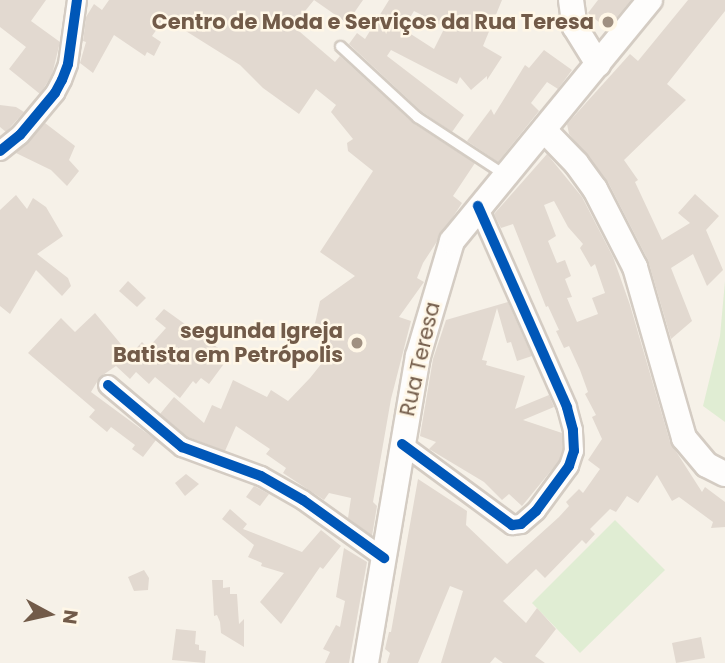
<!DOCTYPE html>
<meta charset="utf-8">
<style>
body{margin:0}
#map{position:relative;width:725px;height:663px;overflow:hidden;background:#f6f1e8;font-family:Poppins,sans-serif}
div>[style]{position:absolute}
.green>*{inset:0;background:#e0edd3}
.building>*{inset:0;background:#e2d9d0}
.roads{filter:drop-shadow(2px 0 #d4ccc3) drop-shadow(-2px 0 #d4ccc3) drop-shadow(0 2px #d4ccc3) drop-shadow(0 -2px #d4ccc3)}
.lane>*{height:9px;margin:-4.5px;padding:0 4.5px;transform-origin:4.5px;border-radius:4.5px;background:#fefdfc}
.street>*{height:18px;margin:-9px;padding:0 9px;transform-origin:9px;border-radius:9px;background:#fefdfc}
.secondary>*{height:24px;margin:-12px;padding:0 12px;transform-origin:12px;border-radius:12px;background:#fefdfc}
.cycleway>*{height:10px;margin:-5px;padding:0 5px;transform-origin:5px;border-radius:5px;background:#0057b8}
.dots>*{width:19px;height:19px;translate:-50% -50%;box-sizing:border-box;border:4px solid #fff7e7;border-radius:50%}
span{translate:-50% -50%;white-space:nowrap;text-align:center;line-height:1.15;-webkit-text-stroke:5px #fff7e7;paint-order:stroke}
.poi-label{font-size:21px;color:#725b49;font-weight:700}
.right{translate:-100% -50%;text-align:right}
.street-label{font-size:21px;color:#725b49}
.north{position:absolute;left:14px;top:579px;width:70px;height:70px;-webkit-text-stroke:5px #fff7e7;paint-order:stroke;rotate:98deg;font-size:19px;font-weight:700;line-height:28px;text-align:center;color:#725b49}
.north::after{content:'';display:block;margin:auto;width:24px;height:32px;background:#725b49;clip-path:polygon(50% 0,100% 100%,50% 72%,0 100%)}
</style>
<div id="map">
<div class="green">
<i style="clip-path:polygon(725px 281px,725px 422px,703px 406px,720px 336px)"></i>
<i style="clip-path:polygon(615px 520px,665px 570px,580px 653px,532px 603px)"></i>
</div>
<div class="building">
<i style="clip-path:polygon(0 0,46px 0,31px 21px,60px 42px,52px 75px,40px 94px,9px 69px,26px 47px,0 27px)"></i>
<i style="clip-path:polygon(109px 0,363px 0,347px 23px,314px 0,293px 26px,335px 62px,340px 56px,413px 123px,475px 163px,453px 196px,462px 203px,423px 263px,417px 278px,424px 282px,399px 317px,411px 321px,391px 399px,373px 502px,377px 506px,372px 536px,348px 518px,351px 498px,329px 493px,324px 500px,283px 473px,286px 468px,266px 454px,270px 449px,236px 426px,225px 451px,188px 437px,160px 414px,174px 397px,204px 423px,212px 405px,221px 409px,233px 380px,267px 397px,271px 390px,288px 401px,310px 378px,322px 363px,316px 358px,331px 343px,314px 328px,320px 301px,355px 276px,320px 252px,373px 171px,348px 151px,347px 143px,353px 139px,331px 112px,336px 105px,316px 89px,299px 114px,263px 88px,240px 65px,165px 18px,152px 36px,161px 42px,154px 56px,147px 52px,145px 56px,114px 35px,93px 73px,80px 63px,86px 42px,83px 41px,86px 17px,94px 4px,102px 10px)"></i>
<i style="clip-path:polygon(evenodd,389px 0,502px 0,483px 46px,502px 57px,487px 80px,487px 76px,471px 90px,460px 77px,457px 84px,391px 50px,387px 56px,464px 115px,452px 132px,421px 111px,349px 44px,357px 33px,365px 39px,389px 0,414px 11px,445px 27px,434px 49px,403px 29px,414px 11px)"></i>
<i style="clip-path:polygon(598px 0,631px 0,607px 29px,588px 13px)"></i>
<i style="clip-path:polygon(688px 0,725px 0,725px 11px,667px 84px,686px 100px,624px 160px,638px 180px,635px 182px,662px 240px,690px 223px,678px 213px,695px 194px,719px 216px,706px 230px,723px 270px,707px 286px,693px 254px,671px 268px,692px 321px,671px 339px,648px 260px,608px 182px,569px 134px,567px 124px,630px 54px,638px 61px)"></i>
<i style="clip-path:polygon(544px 50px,572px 70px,558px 89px,547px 82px,531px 103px,539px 111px,498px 162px,467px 141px,491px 109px,494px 115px,525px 65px,529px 68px)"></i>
<i style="clip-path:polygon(0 105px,16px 107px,24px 112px,6px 132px,0 127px)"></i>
<i style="clip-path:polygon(45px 123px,75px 146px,69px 160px,79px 171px,67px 186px,51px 170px,16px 153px)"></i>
<i style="clip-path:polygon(evenodd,547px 154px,582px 197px,613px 257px,630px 305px,670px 442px,702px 492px,705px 487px,725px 502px,725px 527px,711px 528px,713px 522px,679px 497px,672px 501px,657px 475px,638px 503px,627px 496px,616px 512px,610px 509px,590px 529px,595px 534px,586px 544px,582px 540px,545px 578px,536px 569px,503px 601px,526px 623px,537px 608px,556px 629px,535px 656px,545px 663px,503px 663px,495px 657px,490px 663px,441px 663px,463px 591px,450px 586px,418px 663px,387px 663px,390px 653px,385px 649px,389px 632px,391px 632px,418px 479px,467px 511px,466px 525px,507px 564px,559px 517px,569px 506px,566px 502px,579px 489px,583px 493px,600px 469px,588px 460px,602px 439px,592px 417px,596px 415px,585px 394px,588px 392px,580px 370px,569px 346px,564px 348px,556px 331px,559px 330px,548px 306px,546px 307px,513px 224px,501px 228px,494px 214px,547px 154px,554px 201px,568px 227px,583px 244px,580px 248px,591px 267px,595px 264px,605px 293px,592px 298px,598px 314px,577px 322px,567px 298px,572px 297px,565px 279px,571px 276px,565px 260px,557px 263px,548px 241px,556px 236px,544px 205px,554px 201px)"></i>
<i style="clip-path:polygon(16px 195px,27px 209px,33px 198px,46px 207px,63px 236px,37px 254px,68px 278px,71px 286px,62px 296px,36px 270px,10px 314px,0 306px,0 210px)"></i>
<i style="clip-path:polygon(128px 281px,146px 298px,137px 307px,119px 291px)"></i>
<i style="clip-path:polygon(508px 302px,532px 356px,517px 361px,511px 342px,507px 343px,497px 308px,482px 360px,487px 361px,486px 365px,525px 376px,515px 409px,549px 395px,554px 407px,523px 420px,562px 433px,563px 449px,559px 461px,522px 506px,509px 494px,502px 500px,484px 482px,429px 449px,436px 442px,420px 436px,433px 359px,446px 320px)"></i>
<i style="clip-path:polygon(164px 309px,221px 350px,217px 355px,226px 361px,209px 384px,201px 378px,196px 384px,193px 381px,180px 398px,155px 377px,149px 384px,136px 372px,130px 379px,116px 366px,100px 377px,91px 392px,156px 440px,143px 457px,132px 449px,135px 445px,111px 427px,107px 432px,89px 417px,95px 410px,28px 353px,61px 318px,75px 332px,95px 313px,130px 355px,142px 342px,148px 348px,166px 328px,155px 319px)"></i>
<i style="clip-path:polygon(186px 474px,199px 484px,185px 496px,175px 483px)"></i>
<i style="clip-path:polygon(254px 486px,269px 494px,260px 506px,246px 497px)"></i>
<i style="clip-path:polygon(230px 509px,247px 524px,243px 529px,302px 552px,321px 530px,341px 546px,323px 569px,320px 567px,281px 624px,260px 602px,284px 573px,261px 566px,262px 563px,248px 557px,254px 545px,222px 519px)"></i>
<i style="clip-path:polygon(344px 548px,367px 562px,349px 663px,325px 663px,330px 652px,323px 649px,336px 625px,340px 627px,345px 601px,336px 597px)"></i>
<i style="clip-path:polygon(144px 570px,149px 578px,148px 590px,134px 591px,128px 577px)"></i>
<i style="clip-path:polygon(212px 580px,223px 580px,223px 588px,230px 587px,230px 594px,237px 594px,239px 624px,244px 619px,244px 647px,221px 633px,220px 622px,217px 615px,214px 616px)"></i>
<i style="clip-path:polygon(176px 629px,196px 631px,195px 644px,199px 645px,199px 650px,206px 651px,205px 663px,172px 660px)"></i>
<i style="clip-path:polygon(701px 637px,705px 658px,676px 663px,672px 643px)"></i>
</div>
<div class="roads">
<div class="lane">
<i style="left:340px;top:46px;width:105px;rotate:42.7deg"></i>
<i style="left:417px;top:117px;width:104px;rotate:33.2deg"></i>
</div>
<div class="street">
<i style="left:0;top:151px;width:26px;rotate:-39deg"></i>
<i style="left:20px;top:135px;width:55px;rotate:-50.2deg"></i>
<i style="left:55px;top:93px;width:15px;rotate:-62deg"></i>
<i style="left:62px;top:80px;width:17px;rotate:-69deg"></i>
<i style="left:68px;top:64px;width:65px;rotate:-82deg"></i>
<i style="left:108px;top:385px;width:97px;rotate:40deg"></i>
<i style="left:182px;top:447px;width:84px;rotate:20.2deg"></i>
<i style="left:261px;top:476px;width:48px;rotate:29.7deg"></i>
<i style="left:303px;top:500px;width:100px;rotate:35.6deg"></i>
<i style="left:402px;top:444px;width:137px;rotate:36.4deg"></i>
<i style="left:512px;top:525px;width:9px;rotate:-6deg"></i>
<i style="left:521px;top:524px;width:20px;rotate:-41deg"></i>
<i style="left:536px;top:511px;width:56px;rotate:-53.7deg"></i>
<i style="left:569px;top:466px;width:16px;rotate:-72deg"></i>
<i style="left:574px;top:451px;width:21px;rotate:-93deg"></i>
<i style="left:573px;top:430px;width:24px;rotate:-105deg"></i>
<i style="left:567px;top:407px;width:220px;rotate:-113.9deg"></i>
</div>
<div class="secondary">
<i style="left:571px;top:0;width:27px;rotate:82deg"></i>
<i style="left:575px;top:27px;width:44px;rotate:58.1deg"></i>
<i style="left:545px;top:131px;width:45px;rotate:45.9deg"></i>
<i style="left:576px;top:163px;width:32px;rotate:54deg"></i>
<i style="left:595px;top:189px;width:88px;rotate:62.9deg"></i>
<i style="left:635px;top:267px;width:178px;rotate:74deg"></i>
<i style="left:684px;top:438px;width:35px;rotate:50deg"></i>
<i style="left:707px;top:465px;width:20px;rotate:27deg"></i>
<i style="left:366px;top:663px;width:311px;rotate:-80.4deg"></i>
<i style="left:418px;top:356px;width:120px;rotate:-73.5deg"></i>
<i style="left:452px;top:241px;width:312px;rotate:-50.6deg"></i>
</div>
</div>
<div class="cycleway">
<i style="left:0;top:151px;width:26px;rotate:-39deg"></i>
<i style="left:20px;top:135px;width:55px;rotate:-50.2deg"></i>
<i style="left:55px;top:93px;width:15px;rotate:-62deg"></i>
<i style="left:62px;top:80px;width:17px;rotate:-69deg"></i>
<i style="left:68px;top:64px;width:65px;rotate:-82deg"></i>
<i style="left:108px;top:385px;width:97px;rotate:40deg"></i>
<i style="left:182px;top:447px;width:84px;rotate:20.2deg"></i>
<i style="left:261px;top:476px;width:48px;rotate:29.7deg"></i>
<i style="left:303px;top:500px;width:100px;rotate:35.6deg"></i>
<i style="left:402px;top:444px;width:137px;rotate:36.4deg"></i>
<i style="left:512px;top:525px;width:9px;rotate:-6deg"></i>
<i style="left:521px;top:524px;width:20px;rotate:-41deg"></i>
<i style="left:536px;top:511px;width:56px;rotate:-53.7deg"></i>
<i style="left:569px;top:466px;width:16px;rotate:-72deg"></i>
<i style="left:574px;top:451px;width:21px;rotate:-93deg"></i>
<i style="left:573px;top:430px;width:24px;rotate:-105deg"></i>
<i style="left:567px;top:407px;width:220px;rotate:-113.9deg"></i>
</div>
<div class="dots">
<i style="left:608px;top:22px;background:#a09081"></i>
<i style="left:357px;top:343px;background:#a09081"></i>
</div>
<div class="poi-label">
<span class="right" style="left:594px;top:22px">Centro de Moda e Serviços da Rua Teresa</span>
<span class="right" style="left:343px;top:343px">segunda Igreja<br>Batista em Petrópolis</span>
</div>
<div class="street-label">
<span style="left:420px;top:359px;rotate:-77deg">Rua Teresa</span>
</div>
<div class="north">N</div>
</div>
